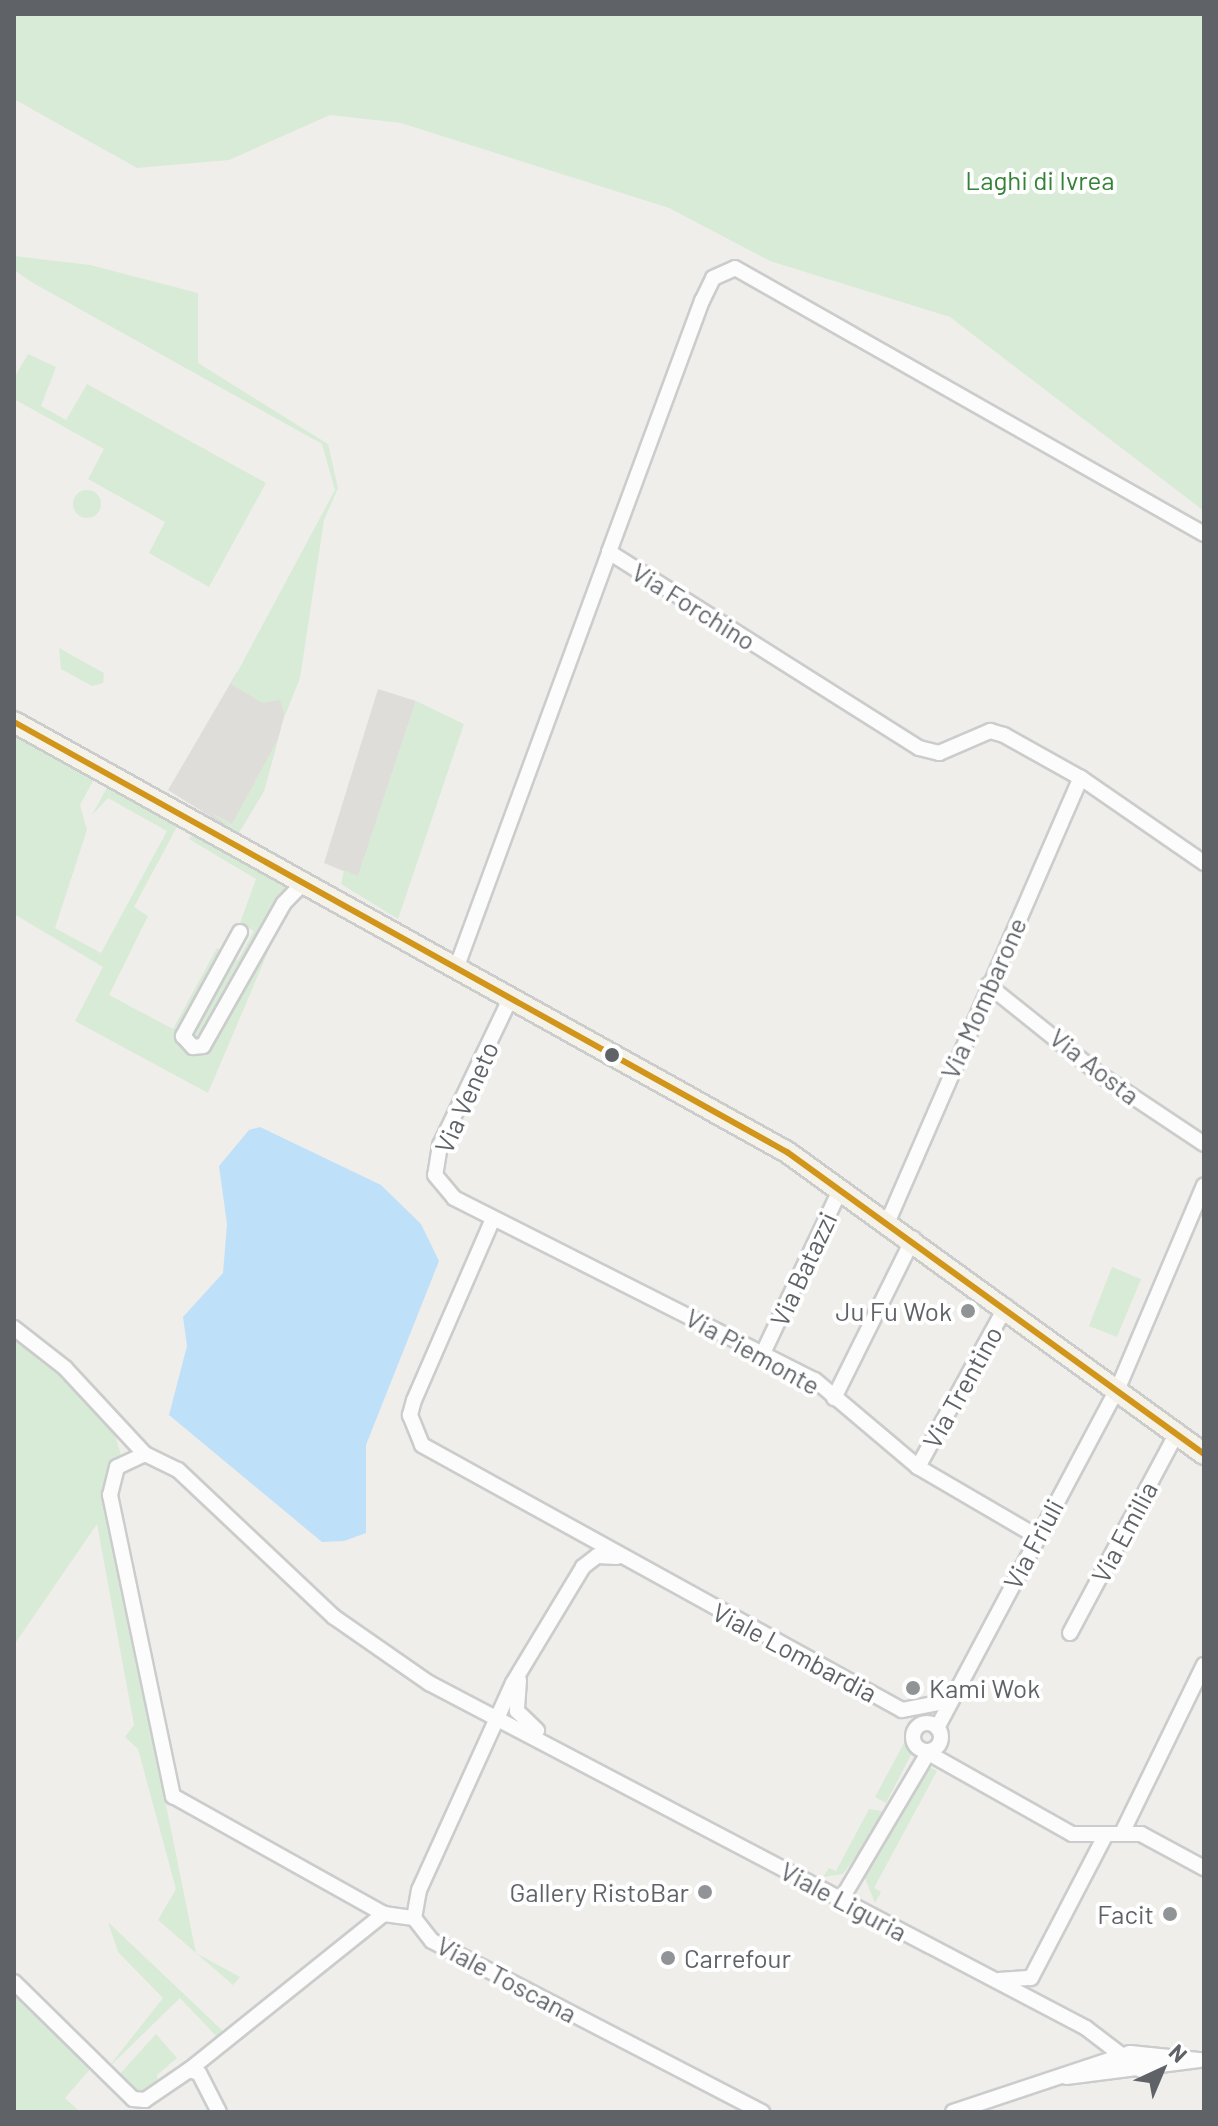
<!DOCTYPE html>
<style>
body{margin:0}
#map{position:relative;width:1218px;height:2126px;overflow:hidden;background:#efeeea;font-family:Barlow,sans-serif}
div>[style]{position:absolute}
.industrial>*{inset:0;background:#dfddda}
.green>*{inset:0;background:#d8ebd6}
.round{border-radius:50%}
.water>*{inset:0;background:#bfe0f9}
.roads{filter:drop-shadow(2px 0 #cbcccc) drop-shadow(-2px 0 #cbcccc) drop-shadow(0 2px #cbcccc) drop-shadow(0 -2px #cbcccc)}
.street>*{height:14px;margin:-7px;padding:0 7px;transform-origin:7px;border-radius:7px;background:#fdfcfc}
.street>.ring{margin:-7px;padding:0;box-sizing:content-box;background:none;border:14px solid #fdfcfc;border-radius:50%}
.primary>*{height:20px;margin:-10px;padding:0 10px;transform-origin:10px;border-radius:10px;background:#f4f2e9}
.bus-1>*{height:6px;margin:-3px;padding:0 3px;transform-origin:3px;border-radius:3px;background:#d1951a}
.dots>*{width:22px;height:22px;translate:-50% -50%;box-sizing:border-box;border:4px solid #fff;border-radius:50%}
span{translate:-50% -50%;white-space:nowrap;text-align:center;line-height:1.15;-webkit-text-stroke:8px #fff;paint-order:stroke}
.park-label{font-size:26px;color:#348238}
.street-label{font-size:26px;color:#5f6368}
.poi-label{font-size:26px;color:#5f6368}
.right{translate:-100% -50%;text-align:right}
.left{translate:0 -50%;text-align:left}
.frame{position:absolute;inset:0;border:16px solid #5f6368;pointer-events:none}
.north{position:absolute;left:1122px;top:2030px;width:80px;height:80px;-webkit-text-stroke:6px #fff;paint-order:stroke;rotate:44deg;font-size:22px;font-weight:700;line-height:32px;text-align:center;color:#5f6368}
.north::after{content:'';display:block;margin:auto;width:28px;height:36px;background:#5f6368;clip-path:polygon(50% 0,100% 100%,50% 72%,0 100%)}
</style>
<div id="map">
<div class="industrial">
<i style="clip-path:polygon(237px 672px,291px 691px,264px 791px,238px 834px,168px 790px)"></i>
<i style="clip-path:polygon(378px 689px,416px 701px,358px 877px,324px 863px)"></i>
</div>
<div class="green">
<i style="clip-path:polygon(14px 14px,1204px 14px,1204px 511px,950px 317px,770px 261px,669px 208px,401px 123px,330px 115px,229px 160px,137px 168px,14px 99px)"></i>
<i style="clip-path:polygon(14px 256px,90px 265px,198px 293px,198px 363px,328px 444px,338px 488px,324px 520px,300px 678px,285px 716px,280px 700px,262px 703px,231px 684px,335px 490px,322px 444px,33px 283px,14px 270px)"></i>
<i style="clip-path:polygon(28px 354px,56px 367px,41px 406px,66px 420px,87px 384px,266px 483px,209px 587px,149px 553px,165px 522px,88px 479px,104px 449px,14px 399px,14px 378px)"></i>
<i class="round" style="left:73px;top:490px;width:28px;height:28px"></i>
<i style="clip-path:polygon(59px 648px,104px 673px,103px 683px,92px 686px,61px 669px)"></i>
<i style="clip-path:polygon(416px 701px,464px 724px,398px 919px,341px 884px,344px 870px,358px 876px)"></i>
<i style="clip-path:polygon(14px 735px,94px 779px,80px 805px,87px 830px,55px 928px,101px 953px,167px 831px,108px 798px,92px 815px,108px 786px,178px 825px,134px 907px,148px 916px,109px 995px,173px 1029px,217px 948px,238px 960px,254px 931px,240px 923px,256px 879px,189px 839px,193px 833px,302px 892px,273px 940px,208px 1093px,75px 1021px,103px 967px,14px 914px)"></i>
<i style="clip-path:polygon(278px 739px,264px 791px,238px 834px,209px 811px,232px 824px)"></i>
<i style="clip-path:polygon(1112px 1267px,1141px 1279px,1117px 1337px,1089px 1326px)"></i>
<i style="clip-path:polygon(14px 1334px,112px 1425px,121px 1455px,106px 1475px,104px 1499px,196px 1953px,240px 1977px,233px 1985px,158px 1920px,176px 1889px,138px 1749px,125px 1737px,134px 1725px,97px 1524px,14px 1645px)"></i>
<i style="clip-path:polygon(906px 1720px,912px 1728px,913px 1751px,886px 1803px,875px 1797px,911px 1730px)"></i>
<i style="clip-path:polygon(924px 1764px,937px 1771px,874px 1888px,881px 1892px,875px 1903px,864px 1876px)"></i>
<i style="clip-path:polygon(869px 1809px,888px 1812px,843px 1874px,823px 1877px,829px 1868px,836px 1871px)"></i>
<i style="clip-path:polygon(108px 1922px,226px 2034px,218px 2038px,180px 1998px,107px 2069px,163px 1998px,118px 1952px)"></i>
<i style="clip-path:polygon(14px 1986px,92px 2067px,65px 2098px,80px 2112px,14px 2112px)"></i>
<i style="clip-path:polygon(156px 2034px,177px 2058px,157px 2075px,158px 2084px,134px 2094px,118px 2076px)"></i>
</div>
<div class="water">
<i style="clip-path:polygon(260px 1127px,381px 1185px,421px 1224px,439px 1261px,366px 1445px,366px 1533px,344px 1541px,322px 1542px,169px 1415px,187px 1346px,183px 1317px,223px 1273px,227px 1224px,219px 1166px,249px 1130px)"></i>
</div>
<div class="roads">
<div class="street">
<i style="left:609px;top:552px;width:268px;rotate:-69.7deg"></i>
<i style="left:702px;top:301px;width:25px;rotate:-64deg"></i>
<i style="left:713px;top:278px;width:24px;rotate:-24deg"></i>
<i style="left:735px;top:268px;width:539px;rotate:29.56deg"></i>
<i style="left:240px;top:932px;width:119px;rotate:118.7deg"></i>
<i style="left:183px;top:1036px;width:15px;rotate:48deg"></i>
<i style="left:193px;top:1047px;width:10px;rotate:-6deg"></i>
<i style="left:203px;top:1046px;width:164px;rotate:-60.5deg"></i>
<i style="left:284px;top:903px;width:29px;rotate:-46deg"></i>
<i style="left:457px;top:966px;width:441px;rotate:-69.8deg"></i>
<i style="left:609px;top:552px;width:367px;rotate:32.3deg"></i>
<i style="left:919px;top:748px;width:21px;rotate:14deg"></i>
<i style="left:939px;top:753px;width:56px;rotate:-23.3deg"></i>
<i style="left:990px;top:731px;width:15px;rotate:16deg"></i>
<i style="left:1004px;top:735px;width:88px;rotate:29.2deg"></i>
<i style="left:1081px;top:778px;width:150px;rotate:34.6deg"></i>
<i style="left:988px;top:985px;width:142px;rotate:38.7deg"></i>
<i style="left:1099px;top:1074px;width:126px;rotate:33.7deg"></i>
<i style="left:511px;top:997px;width:164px;rotate:115.6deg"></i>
<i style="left:440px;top:1145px;width:30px;rotate:99deg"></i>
<i style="left:435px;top:1175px;width:30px;rotate:50deg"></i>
<i style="left:454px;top:1198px;width:404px;rotate:26.8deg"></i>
<i style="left:815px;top:1380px;width:135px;rotate:40.2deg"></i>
<i style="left:918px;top:1467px;width:137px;rotate:30.3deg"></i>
<i style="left:492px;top:1221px;width:195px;rotate:113.5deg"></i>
<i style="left:414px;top:1400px;width:16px;rotate:105deg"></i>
<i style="left:410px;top:1415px;width:32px;rotate:68deg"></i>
<i style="left:422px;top:1445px;width:548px;rotate:28.9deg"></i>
<i style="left:902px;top:1710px;width:48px;rotate:-10.8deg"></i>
<i style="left:888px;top:1221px;width:483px;rotate:-66.5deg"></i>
<i style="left:14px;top:1328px;width:65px;rotate:38.1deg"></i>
<i style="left:65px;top:1368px;width:117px;rotate:47.1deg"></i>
<i style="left:145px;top:1454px;width:37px;rotate:26deg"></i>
<i style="left:178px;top:1470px;width:214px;rotate:43.3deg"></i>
<i style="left:334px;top:1617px;width:116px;rotate:34.8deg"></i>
<i style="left:429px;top:1683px;width:742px;rotate:27.7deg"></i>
<i style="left:1086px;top:2028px;width:69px;rotate:37.4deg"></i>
<i style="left:764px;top:1351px;width:180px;rotate:-64.7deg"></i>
<i style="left:834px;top:1398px;width:178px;rotate:-63.6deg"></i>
<i style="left:145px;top:1454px;width:31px;rotate:155deg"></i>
<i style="left:117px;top:1467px;width:29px;rotate:104deg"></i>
<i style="left:110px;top:1495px;width:308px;rotate:78.2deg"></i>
<i style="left:173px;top:1796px;width:242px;rotate:29.2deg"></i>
<i style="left:384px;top:1914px;width:30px;rotate:8deg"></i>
<i style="left:918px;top:1467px;width:183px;rotate:-61.3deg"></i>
<i style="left:617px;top:1557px;width:20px;rotate:-177deg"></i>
<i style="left:597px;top:1556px;width:18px;rotate:142deg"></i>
<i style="left:583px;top:1567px;width:135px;rotate:121.1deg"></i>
<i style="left:513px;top:1683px;width:227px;rotate:114.4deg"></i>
<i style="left:419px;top:1890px;width:28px;rotate:100deg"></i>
<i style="left:414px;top:1918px;width:29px;rotate:52deg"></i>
<i style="left:432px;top:1941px;width:372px;rotate:27.4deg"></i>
<i style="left:1070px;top:1633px;width:229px;rotate:-61.9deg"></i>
<i style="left:519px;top:1680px;width:31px;rotate:94deg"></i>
<i style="left:517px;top:1711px;width:28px;rotate:44deg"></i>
<i class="ring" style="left:913px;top:1723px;width:14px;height:14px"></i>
<i style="left:937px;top:1728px;width:385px;rotate:-62deg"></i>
<i style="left:1118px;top:1388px;width:220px;rotate:-67deg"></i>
<i style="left:930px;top:1754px;width:163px;rotate:29.4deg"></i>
<i style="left:1072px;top:1834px;width:69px"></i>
<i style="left:1141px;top:1834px;width:72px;rotate:28.4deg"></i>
<i style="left:1122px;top:1833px;width:187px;rotate:-64deg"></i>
<i style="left:841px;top:1900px;width:167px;rotate:-59.4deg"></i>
<i style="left:999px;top:1980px;width:32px;rotate:-4deg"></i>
<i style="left:1031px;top:1978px;width:158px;rotate:-62.5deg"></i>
<i style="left:14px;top:1982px;width:167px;rotate:44.5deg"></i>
<i style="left:133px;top:2099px;width:12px;rotate:5deg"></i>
<i style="left:145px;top:2100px;width:53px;rotate:-34.3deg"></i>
<i style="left:189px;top:2070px;width:10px;rotate:17deg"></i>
<i style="left:199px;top:2073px;width:44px;rotate:62.9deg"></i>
<i style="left:189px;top:2070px;width:250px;rotate:-38.7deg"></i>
<i style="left:953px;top:2112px;width:187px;rotate:-18.4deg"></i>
<i style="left:1130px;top:2053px;width:69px;rotate:5.8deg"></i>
<i style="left:1199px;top:2060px;width:134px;rotate:172.7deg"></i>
</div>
<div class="primary">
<i style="left:14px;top:722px;width:885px;rotate:29.09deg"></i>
<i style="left:787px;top:1152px;width:515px;rotate:35.91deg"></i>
</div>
</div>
<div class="bus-1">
<i style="left:14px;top:722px;width:885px;rotate:29.09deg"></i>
<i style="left:787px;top:1152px;width:515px;rotate:35.91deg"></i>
</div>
<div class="dots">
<i style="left:612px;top:1055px;background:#5f6368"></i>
<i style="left:968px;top:1311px;background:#919496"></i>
<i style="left:913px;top:1688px;background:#919496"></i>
<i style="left:705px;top:1892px;background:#919496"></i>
<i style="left:1170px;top:1914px;background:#919496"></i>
<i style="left:668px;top:1958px;background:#919496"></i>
</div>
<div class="park-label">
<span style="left:1040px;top:180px">Laghi di Ivrea</span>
</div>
<div class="street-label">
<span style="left:694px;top:606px;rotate:32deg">Via Forchino</span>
<span style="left:983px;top:998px;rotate:-66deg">Via Mombarone</span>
<span style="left:1095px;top:1066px;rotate:38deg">Via Aosta</span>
<span style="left:466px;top:1097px;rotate:-66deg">Via Veneto</span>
<span style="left:803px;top:1269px;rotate:-65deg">Via Batazzi</span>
<span style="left:753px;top:1351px;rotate:29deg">Via Piemonte</span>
<span style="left:962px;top:1387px;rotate:-61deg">Via Trentino</span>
<span style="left:1124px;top:1532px;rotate:-62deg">Via Emilia</span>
<span style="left:1033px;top:1544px;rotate:-62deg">Via Friuli</span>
<span style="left:795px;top:1652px;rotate:28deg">Viale Lombardia</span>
<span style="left:844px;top:1901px;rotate:28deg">Viale Liguria</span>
<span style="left:507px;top:1979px;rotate:28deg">Viale Toscana</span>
</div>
<div class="poi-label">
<span class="right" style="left:952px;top:1311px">Ju Fu Wok</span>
<span class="left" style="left:929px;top:1688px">Kami Wok</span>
<span class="right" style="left:689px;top:1892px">Gallery RistoBar</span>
<span class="right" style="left:1154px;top:1914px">Facit</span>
<span class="left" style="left:684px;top:1958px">Carrefour</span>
</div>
<div class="frame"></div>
<div class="north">N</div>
</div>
